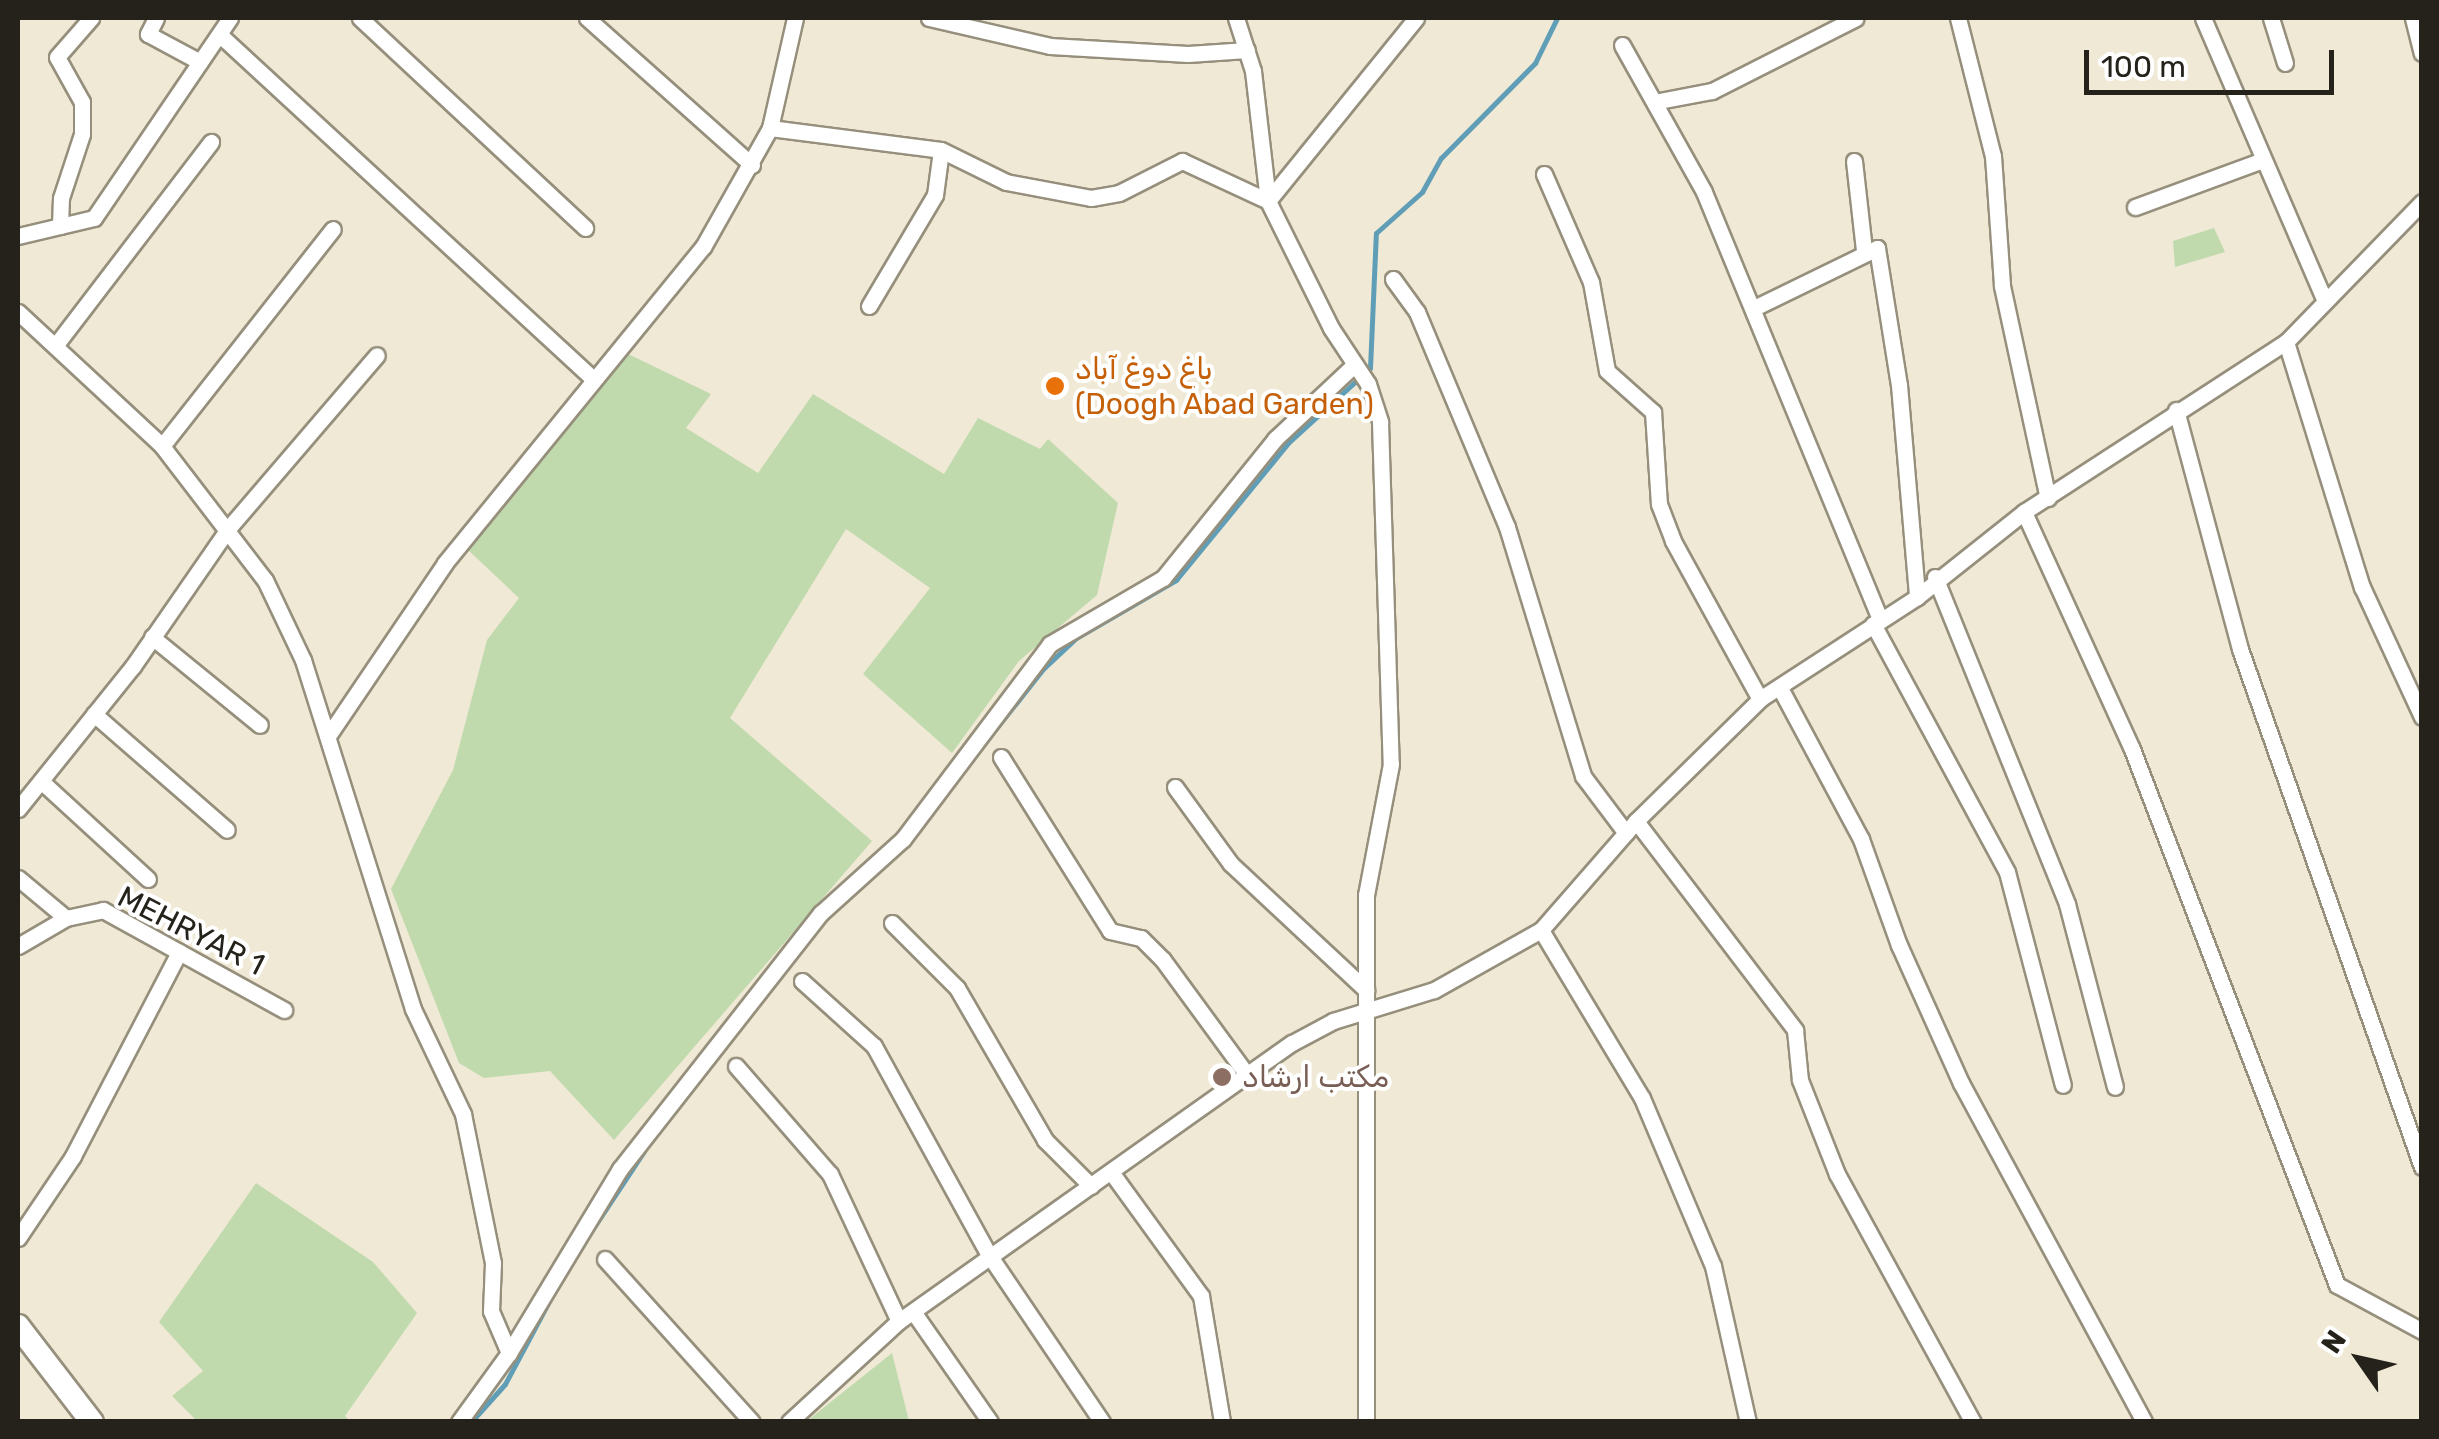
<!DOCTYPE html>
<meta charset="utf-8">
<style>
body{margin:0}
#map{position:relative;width:2439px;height:1439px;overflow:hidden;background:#f0e9d5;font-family:Rubik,"Noto Naskh Arabic",sans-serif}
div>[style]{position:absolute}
.green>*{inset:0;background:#c0daae}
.stream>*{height:5px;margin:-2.5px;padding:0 2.5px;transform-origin:2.5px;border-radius:2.5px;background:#609eb8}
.roads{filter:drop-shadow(2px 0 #958f7c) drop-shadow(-2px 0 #958f7c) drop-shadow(0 2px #958f7c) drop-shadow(0 -2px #958f7c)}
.street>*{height:15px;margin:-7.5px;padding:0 7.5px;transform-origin:7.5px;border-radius:7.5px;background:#fff}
.secondary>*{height:22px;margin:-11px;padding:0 11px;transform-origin:11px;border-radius:11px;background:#fff}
.dots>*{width:28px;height:28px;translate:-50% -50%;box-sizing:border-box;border:5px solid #fff;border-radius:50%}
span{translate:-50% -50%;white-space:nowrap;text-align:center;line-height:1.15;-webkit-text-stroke:8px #fff;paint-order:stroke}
.food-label{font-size:30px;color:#c56008}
.left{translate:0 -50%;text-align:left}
.street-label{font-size:30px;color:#24221a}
.education-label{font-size:30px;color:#785e54}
.frame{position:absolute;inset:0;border:20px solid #24221a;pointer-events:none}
.north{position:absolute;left:2309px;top:1309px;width:100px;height:100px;-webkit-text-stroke:8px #fff;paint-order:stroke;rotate:304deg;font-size:28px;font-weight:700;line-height:40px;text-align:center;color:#24221a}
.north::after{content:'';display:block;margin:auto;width:35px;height:45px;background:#24221a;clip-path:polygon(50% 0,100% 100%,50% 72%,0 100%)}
.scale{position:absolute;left:2084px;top:50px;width:250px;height:45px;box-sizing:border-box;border:5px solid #24221a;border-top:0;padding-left:12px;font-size:30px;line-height:35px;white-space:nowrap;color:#24221a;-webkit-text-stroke:8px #fff;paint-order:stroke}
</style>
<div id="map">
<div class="green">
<i style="clip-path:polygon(2214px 228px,2225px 252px,2175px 267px,2173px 241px)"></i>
<i style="clip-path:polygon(626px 353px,711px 394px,686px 428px,758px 473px,813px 394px,944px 474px,978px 418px,1040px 449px,1048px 439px,1118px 503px,1097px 595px,1019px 661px,952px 753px,863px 674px,930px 588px,846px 529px,730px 718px,872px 841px,614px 1140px,550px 1071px,484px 1078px,459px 1063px,391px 889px,453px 770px,487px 640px,519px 598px,467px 549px)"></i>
<i style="clip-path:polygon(256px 1183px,373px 1262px,417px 1313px,345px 1416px,350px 1421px,197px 1421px,172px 1396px,203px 1371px,159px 1322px)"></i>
<i style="clip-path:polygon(892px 1353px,909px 1421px,807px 1421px)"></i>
</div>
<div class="stream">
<i style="left:968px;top:764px;width:121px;rotate:-51.7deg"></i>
<i style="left:1043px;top:669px;width:45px;rotate:-43.2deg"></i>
<i style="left:1076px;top:638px;width:116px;rotate:-30.1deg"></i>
<i style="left:1176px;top:580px;width:177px;rotate:-50.7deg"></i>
<i style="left:1288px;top:443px;width:111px;rotate:-42.4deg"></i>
<i style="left:1370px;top:368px;width:135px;rotate:-87.5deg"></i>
<i style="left:1376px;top:233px;width:62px;rotate:-41.7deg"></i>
<i style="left:1422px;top:192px;width:39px;rotate:-61deg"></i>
<i style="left:1441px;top:158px;width:134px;rotate:-45.3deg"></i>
<i style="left:1535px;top:63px;width:50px;rotate:-63.9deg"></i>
<i style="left:584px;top:1242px;width:109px;rotate:-56.6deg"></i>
<i style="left:471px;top:1422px;width:51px;rotate:-48.2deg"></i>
<i style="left:505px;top:1384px;width:92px;rotate:-62deg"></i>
</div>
<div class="roads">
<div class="street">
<i style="left:156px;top:18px;width:18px;rotate:117deg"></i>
<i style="left:148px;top:34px;width:59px;rotate:28.3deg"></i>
<i style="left:360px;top:18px;width:308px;rotate:43deg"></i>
<i style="left:587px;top:18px;width:221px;rotate:41.7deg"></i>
<i style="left:929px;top:18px;width:124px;rotate:13deg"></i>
<i style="left:1050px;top:46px;width:138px;rotate:3.3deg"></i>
<i style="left:1188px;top:54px;width:59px;rotate:-3.9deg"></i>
<i style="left:1236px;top:18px;width:56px;rotate:72.2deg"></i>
<i style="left:1253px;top:71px;width:131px;rotate:83.4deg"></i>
<i style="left:1268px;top:201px;width:142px;rotate:63.6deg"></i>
<i style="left:1331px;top:328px;width:67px;rotate:56.5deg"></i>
<i style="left:1368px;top:384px;width:40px;rotate:72deg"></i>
<i style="left:1380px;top:422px;width:342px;rotate:88.2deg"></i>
<i style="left:1391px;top:764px;width:133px;rotate:100.8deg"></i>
<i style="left:1366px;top:895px;width:527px;rotate:90deg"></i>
<i style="left:1958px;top:18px;width:142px;rotate:75.8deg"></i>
<i style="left:1993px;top:156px;width:130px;rotate:86deg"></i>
<i style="left:2002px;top:286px;width:217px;rotate:77.8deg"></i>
<i style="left:2203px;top:18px;width:308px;rotate:66.7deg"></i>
<i style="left:2271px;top:18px;width:47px;rotate:72.7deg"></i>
<i style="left:2413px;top:18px;width:36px;rotate:76deg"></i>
<i style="left:220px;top:35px;width:505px;rotate:42.67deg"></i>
<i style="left:1622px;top:45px;width:168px;rotate:60.8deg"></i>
<i style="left:1704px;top:192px;width:460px;rotate:67.6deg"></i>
<i style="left:1659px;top:101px;width:54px;rotate:-10.7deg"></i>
<i style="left:1712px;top:91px;width:161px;rotate:-26.9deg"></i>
<i style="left:770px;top:128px;width:172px;rotate:7.3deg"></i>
<i style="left:941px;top:150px;width:72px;rotate:26.2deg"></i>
<i style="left:1006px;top:182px;width:86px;rotate:10.7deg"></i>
<i style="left:1091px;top:198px;width:28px;rotate:-10deg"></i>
<i style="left:1119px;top:193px;width:71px;rotate:-26.9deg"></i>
<i style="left:1182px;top:161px;width:95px;rotate:24.9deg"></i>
<i style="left:1268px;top:201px;width:235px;rotate:-51deg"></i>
<i style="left:1854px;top:161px;width:90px;rotate:83.6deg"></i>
<i style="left:1544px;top:174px;width:118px;rotate:66.5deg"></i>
<i style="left:1591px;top:282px;width:90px;rotate:79.8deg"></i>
<i style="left:1607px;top:371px;width:62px;rotate:41.7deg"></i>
<i style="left:1653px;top:412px;width:92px;rotate:86.3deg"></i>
<i style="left:1659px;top:504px;width:40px;rotate:69deg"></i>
<i style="left:1673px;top:541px;width:180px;rotate:61.2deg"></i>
<i style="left:2135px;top:207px;width:133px;rotate:-20.2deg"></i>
<i style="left:60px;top:226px;width:28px;rotate:-88deg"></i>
<i style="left:61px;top:198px;width:67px;rotate:-71.8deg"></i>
<i style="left:82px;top:134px;width:32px;rotate:-90deg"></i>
<i style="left:82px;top:102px;width:51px;rotate:-119.1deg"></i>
<i style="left:57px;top:57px;width:52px;rotate:-48.9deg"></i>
<i style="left:18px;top:236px;width:78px;rotate:-13.3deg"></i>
<i style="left:94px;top:218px;width:242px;rotate:-55.8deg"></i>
<i style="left:1393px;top:279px;width:41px;rotate:54deg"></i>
<i style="left:1417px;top:312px;width:233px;rotate:67.3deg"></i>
<i style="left:1507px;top:527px;width:260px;rotate:73deg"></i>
<i style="left:1583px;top:776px;width:71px;rotate:53deg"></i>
<i style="left:869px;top:306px;width:129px;rotate:-59.3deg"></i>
<i style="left:935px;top:195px;width:45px;rotate:-82.4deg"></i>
<i style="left:1754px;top:308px;width:137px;rotate:-26deg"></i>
<i style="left:1877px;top:248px;width:139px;rotate:80.9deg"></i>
<i style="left:1899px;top:385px;width:213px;rotate:85.1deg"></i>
<i style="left:18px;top:312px;width:197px;rotate:42.9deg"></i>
<i style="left:162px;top:446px;width:169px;rotate:52.5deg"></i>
<i style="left:265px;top:580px;width:89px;rotate:64.6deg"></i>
<i style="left:303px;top:660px;width:366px;rotate:72.5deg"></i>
<i style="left:413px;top:1009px;width:116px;rotate:64.5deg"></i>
<i style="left:463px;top:1114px;width:152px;rotate:78.6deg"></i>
<i style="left:493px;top:1263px;width:48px;rotate:92.4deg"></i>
<i style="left:491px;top:1311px;width:46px;rotate:66.8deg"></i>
<i style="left:2286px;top:342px;width:257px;rotate:72.8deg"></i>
<i style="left:2362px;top:587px;width:143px;rotate:65.2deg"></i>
<i style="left:55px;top:346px;width:257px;rotate:-52.6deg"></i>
<i style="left:2176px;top:410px;width:247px;rotate:75deg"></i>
<i style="left:2240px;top:649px;width:549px;rotate:70.64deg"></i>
<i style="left:162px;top:446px;width:276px;rotate:-51.8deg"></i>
<i style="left:2024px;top:512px;width:260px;rotate:65.5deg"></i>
<i style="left:2132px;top:749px;width:574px;rotate:69.07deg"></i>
<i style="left:2337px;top:1285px;width:97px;rotate:28.4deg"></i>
<i style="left:1935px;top:577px;width:353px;rotate:68deg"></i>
<i style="left:2067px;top:904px;width:189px;rotate:75.3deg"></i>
<i style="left:1873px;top:624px;width:282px;rotate:61.6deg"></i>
<i style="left:2007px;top:872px;width:220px;rotate:75.3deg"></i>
<i style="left:152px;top:637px;width:139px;rotate:39.2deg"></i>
<i style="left:1780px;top:688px;width:171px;rotate:61.8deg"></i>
<i style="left:1861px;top:839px;width:113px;rotate:70.3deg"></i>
<i style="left:1899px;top:945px;width:151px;rotate:65.8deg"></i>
<i style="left:1961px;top:1083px;width:385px;rotate:61.6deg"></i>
<i style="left:94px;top:714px;width:176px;rotate:41.1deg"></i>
<i style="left:328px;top:736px;width:209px;rotate:-55.9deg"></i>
<i style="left:445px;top:563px;width:408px;rotate:-50.8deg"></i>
<i style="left:703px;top:247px;width:137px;rotate:-60.6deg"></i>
<i style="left:770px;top:128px;width:113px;rotate:-77.2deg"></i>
<i style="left:1001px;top:757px;width:205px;rotate:57.9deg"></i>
<i style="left:1110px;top:931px;width:32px;rotate:13deg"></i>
<i style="left:1141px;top:938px;width:31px;rotate:45deg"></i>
<i style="left:1163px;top:960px;width:144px;rotate:53.8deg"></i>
<i style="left:41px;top:781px;width:145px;rotate:42.5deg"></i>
<i style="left:1175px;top:787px;width:95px;rotate:54deg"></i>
<i style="left:1231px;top:864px;width:185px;rotate:43deg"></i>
<i style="left:18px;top:809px;width:184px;rotate:-51.2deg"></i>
<i style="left:133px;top:666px;width:165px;rotate:-55.3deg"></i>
<i style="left:227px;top:530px;width:230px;rotate:-49.4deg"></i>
<i style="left:1636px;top:821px;width:263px;rotate:52.7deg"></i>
<i style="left:1795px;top:1030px;width:50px;rotate:84.3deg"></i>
<i style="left:1800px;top:1080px;width:101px;rotate:68.5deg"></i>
<i style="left:1837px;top:1174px;width:283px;rotate:61.3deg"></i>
<i style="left:18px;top:878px;width:62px;rotate:39.8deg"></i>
<i style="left:892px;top:923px;width:92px;rotate:45deg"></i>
<i style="left:957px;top:988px;width:176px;rotate:59.9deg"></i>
<i style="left:1045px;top:1140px;width:65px;rotate:45deg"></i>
<i style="left:1541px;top:930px;width:196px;rotate:59deg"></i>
<i style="left:1642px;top:1098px;width:182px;rotate:67.1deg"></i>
<i style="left:1713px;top:1266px;width:160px;rotate:77.4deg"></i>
<i style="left:18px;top:946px;width:56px;rotate:-30.3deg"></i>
<i style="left:66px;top:918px;width:38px;rotate:-12deg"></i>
<i style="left:103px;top:910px;width:207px;rotate:28.9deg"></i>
<i style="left:802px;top:981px;width:97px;rotate:42.1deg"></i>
<i style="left:874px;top:1046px;width:239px;rotate:61.2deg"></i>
<i style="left:989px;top:1255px;width:202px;rotate:55.9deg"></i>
<i style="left:736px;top:1066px;width:143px;rotate:49deg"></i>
<i style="left:830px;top:1174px;width:162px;rotate:64.9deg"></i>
<i style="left:1111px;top:1172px;width:153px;rotate:54deg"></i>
<i style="left:1201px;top:1296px;width:128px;rotate:80.5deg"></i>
<i style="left:18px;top:1238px;width:99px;rotate:-56.1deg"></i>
<i style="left:73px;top:1156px;width:230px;rotate:-62.5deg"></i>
<i style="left:605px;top:1259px;width:219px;rotate:48deg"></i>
<i style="left:914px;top:1313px;width:133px;rotate:55.1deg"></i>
<i style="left:459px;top:1422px;width:85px;rotate:-54.1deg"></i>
<i style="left:509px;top:1353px;width:215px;rotate:-58.9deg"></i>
<i style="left:620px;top:1169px;width:325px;rotate:-51.9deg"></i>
<i style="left:821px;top:913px;width:110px;rotate:-42.1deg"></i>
<i style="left:903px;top:839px;width:244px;rotate:-53deg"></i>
<i style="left:1050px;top:644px;width:131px;rotate:-30.3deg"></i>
<i style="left:1163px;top:578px;width:179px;rotate:-51.1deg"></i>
<i style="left:1275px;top:439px;width:108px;rotate:-43.1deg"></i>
<i style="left:789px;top:1422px;width:149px;rotate:-42.6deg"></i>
<i style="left:899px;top:1321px;width:481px;rotate:-35.3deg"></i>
<i style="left:1292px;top:1043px;width:47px;rotate:-28.2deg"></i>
<i style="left:1333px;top:1021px;width:106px;rotate:-17.1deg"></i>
<i style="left:1434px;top:990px;width:123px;rotate:-29.3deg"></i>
<i style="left:1541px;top:930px;width:145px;rotate:-48.9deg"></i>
<i style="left:1636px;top:821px;width:174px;rotate:-44.5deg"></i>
<i style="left:1760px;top:699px;width:187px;rotate:-33deg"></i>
<i style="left:1917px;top:597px;width:137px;rotate:-38.5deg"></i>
<i style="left:2024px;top:512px;width:312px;rotate:-33deg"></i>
<i style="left:2286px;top:342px;width:195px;rotate:-45.8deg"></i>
</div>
<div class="secondary">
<i style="left:18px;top:1326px;width:121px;rotate:52.4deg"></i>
</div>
</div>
<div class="dots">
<i style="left:1055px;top:386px;background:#e8710a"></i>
<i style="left:1222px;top:1077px;background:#8d6e63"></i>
</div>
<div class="food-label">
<span class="left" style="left:1075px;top:386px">باغ دوغ آباد<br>(Doogh Abad Garden)</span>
</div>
<div class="street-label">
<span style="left:191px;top:931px;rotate:27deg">MEHRYAR 1</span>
</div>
<div class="education-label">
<span class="left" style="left:1242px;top:1077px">مکتب ارشاد</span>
</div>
<div class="frame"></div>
<div class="north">N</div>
<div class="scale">100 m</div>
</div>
